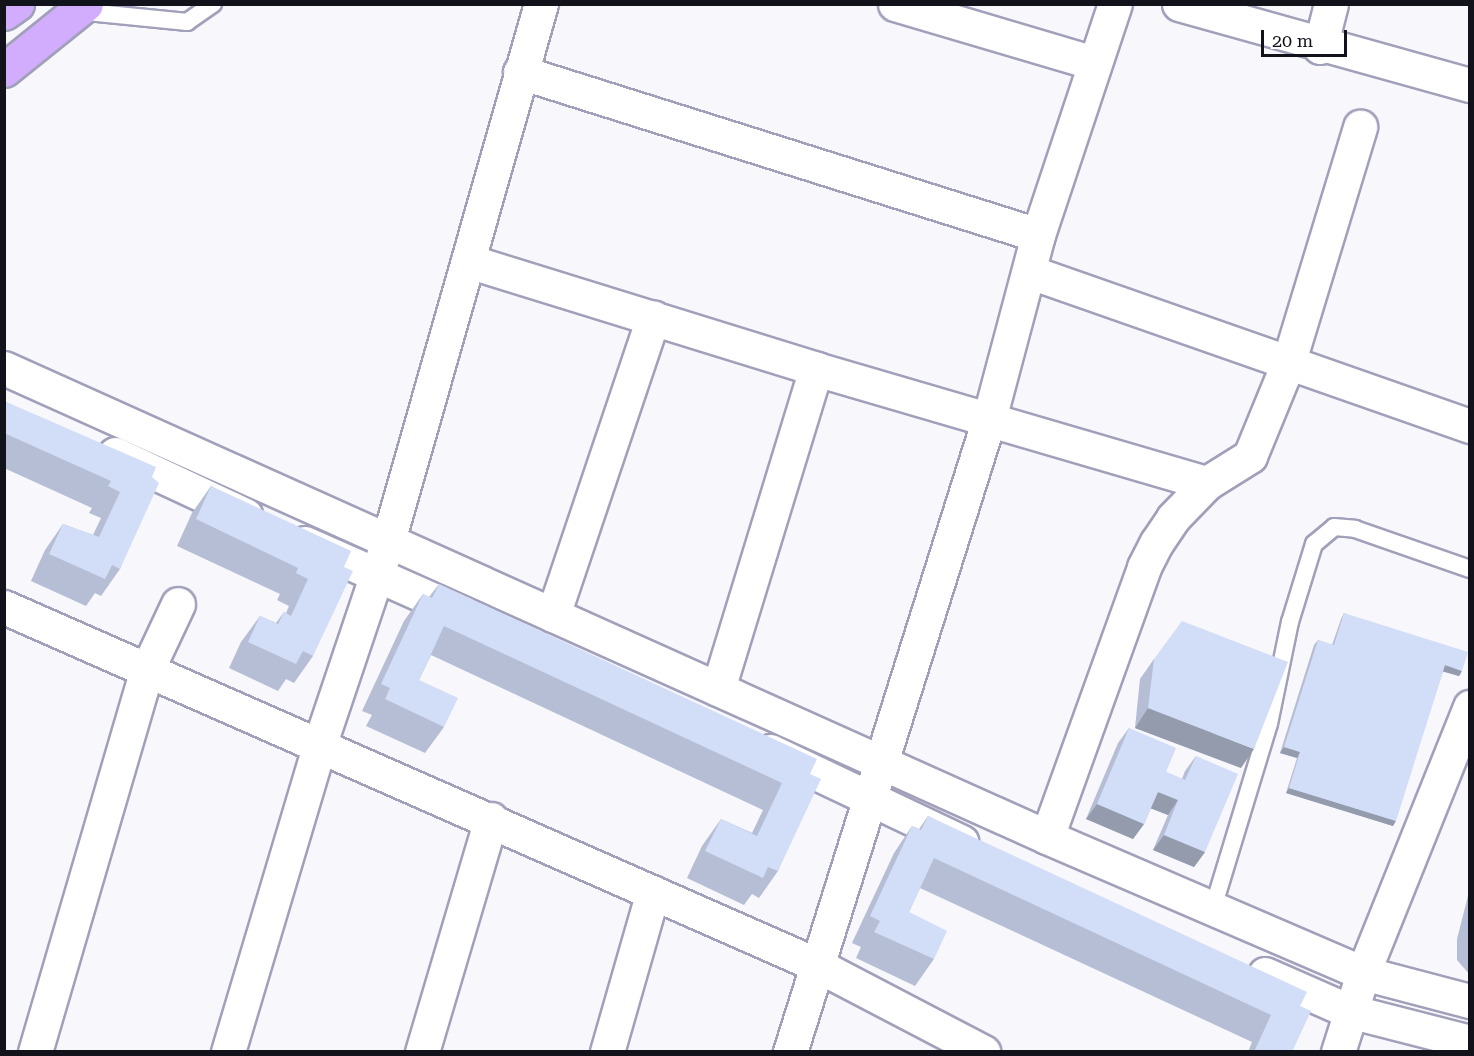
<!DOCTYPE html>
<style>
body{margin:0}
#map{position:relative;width:1474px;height:1056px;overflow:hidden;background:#f7f7fc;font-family:"Roboto Serif",serif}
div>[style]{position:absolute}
.roads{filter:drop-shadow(2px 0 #a1a0ba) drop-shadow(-2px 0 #a1a0ba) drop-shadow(0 2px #a1a0ba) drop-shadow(0 -2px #a1a0ba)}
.lane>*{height:16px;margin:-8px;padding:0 8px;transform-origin:8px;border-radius:8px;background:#fff}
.street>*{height:33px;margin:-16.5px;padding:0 16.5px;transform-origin:16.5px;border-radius:16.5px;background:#fff}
.secondary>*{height:33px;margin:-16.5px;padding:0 16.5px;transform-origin:16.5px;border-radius:16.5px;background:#fff}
.highway>*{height:33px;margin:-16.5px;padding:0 16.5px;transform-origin:16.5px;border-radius:16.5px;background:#d2acfd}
.wall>*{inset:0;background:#b5bed4}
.shaded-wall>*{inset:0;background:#939bad}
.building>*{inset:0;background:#d2ddf7}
span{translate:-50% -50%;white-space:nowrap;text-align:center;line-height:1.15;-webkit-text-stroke:6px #fff;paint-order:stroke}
.frame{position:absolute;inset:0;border:6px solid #12121b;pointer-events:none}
.scale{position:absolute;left:1261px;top:30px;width:86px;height:27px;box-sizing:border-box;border:3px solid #12121b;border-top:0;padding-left:8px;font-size:18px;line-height:21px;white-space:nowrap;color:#12121b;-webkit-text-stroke:4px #fff;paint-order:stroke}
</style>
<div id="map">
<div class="roads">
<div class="lane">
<i style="left:77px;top:11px;width:111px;rotate:5.7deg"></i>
<i style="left:187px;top:22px;width:32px;rotate:-35deg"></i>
<i style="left:1213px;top:908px;width:192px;rotate:-73.1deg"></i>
<i style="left:1269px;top:724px;width:104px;rotate:-78.4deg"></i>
<i style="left:1290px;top:622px;width:82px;rotate:-72.9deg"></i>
<i style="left:1314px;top:544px;width:26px;rotate:-40deg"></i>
<i style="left:1334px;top:527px;width:21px;rotate:5deg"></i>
<i style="left:1355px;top:529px;width:122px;rotate:19.2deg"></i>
</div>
<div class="street">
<i style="left:895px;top:4px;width:208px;rotate:16.5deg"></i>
<i style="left:1179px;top:4px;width:302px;rotate:15.6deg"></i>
<i style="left:1320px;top:47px;width:44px;rotate:-75.7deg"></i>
<i style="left:520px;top:72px;width:543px;rotate:17.47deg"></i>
<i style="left:468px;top:261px;width:364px;rotate:17.2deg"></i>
<i style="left:816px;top:369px;width:407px;rotate:16.3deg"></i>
<i style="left:1030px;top:272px;width:466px;rotate:19.3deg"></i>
<i style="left:4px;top:607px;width:886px;rotate:23.76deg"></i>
<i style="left:815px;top:964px;width:190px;rotate:27.6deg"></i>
<i style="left:553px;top:615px;width:314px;rotate:-71.4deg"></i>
<i style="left:718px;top:689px;width:335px;rotate:-73deg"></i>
<i style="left:1047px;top:837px;width:287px;rotate:-70.2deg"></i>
<i style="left:1144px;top:567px;width:28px;rotate:-63deg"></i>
<i style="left:1157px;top:542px;width:29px;rotate:-56deg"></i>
<i style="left:1173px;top:518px;width:49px;rotate:-45.8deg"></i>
<i style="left:1207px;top:483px;width:51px;rotate:-32.1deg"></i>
<i style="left:1250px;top:456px;width:103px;rotate:-67.7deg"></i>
<i style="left:1289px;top:361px;width:245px;rotate:-73.1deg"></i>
<i style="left:35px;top:1052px;width:396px;rotate:-73.7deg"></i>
<i style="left:146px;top:672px;width:75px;rotate:-64.8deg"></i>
<i style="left:228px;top:1052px;width:322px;rotate:-73.4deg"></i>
<i style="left:320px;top:743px;width:213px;rotate:-71.4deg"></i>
<i style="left:388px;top:541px;width:558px;rotate:-74.1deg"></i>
<i style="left:422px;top:1052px;width:243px;rotate:-73.5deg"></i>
<i style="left:607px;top:1052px;width:166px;rotate:-74deg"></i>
<i style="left:790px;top:1052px;width:664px;rotate:-72.55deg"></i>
<i style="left:989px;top:419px;width:190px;rotate:-75.1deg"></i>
<i style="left:1038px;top:235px;width:243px;rotate:-71.6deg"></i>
<i style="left:1338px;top:1052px;width:83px;rotate:-72.4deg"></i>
<i style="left:1363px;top:973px;width:287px;rotate:-68.1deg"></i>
</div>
<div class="secondary">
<i style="left:4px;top:368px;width:1144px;rotate:24.21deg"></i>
<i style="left:1047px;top:837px;width:344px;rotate:23.3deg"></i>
<i style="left:1363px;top:973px;width:111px;rotate:14.7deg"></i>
<i style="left:115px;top:454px;width:144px;rotate:25.1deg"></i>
<i style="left:305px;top:543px;width:173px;rotate:23.9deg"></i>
<i style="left:770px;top:751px;width:212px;rotate:25.4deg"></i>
<i style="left:1265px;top:974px;width:92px;rotate:23.8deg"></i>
<i style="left:1349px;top:1011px;width:125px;rotate:14.4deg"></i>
</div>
<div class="highway">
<i style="left:4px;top:13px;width:16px;rotate:-35deg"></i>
<i style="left:4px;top:70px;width:105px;rotate:-38.8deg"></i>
</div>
</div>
<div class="wall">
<i style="clip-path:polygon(4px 401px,152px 477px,120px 569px,101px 596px,95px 593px,86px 606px,31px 581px,45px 550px,63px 524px,93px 535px,101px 518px,89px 513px,92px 508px,4px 468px)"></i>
<i style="clip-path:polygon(211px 486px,344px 567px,313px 656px,294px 683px,286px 679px,278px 691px,229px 668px,241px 642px,260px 616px,276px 623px,284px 612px,286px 613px,289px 606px,277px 600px,280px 594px,177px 546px,192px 513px)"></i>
<i style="clip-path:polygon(439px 584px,810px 774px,778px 871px,759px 898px,752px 894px,744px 905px,687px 878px,702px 846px,721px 819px,752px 833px,763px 810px,431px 655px,419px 680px,444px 727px,425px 753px,366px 726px,372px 715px,362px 711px,404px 621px,423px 594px,429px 597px)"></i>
<i style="clip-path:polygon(1344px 613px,1462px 671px,1459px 676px,1443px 671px,1393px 826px,1286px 793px,1297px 758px,1280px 753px,1314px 645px,1318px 640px,1332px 645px,1341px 619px)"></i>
<i style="clip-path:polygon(1154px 659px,1241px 768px,1135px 728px,1140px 679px)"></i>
<i style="clip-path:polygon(1129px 728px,1166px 772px,1182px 779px,1185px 771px,1196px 756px,1205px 852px,1194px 867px,1153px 850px,1168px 815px,1151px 808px,1144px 824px,1133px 839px,1086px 819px,1118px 743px)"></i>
<i style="clip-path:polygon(928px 816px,1300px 1006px,1292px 1052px,1248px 1052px,1252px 1042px,920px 888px,909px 912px,934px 959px,915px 986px,856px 958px,861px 947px,852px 943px,894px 853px,912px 826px,919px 829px)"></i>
<i style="clip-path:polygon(1470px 888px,1470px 975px,1457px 960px,1457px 939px)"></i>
</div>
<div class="shaded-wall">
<i style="clip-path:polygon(1445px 665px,1462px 671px,1459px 676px,1441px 671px)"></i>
<i style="clip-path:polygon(1148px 708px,1254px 749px,1241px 768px,1135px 728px)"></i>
<i style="clip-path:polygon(1284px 747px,1300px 752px,1297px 758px,1280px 753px)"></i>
<i style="clip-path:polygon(1289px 788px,1396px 821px,1393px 826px,1286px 793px)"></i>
<i style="clip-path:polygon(1158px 792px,1178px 800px,1168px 815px,1147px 807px)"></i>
<i style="clip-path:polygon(1097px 804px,1144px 824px,1133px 839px,1086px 819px)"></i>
<i style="clip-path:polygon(1164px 835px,1205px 852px,1194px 867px,1153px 850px)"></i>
</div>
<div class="building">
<i style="clip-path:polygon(4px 401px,156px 467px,152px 477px,159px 483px,120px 569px,112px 565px,105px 579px,49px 554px,63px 524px,99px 537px,120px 492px,108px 486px,111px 481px,4px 433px)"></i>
<i style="clip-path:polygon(211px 486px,351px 551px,344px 567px,353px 571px,313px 656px,303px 651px,296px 664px,248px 642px,260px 616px,278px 624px,284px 612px,291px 616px,308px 579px,296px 573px,298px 568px,196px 519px)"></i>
<i style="clip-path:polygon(439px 584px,817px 759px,810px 774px,821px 779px,778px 871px,768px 867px,763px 878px,705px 851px,721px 819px,757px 836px,782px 783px,444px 626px,419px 680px,458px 698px,444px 727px,385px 699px,390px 688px,381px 684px,423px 594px,432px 598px)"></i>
<i style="clip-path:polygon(1344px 613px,1468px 652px,1462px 671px,1445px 665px,1396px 821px,1289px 788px,1300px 752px,1284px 747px,1318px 640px,1334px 645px)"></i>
<i style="clip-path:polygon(1182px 621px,1288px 662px,1254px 749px,1148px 708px,1154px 659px)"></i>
<i style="clip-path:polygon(1129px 728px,1176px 748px,1166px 772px,1185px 780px,1196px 756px,1238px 774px,1205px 852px,1164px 835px,1178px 800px,1158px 792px,1144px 824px,1097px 804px)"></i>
<i style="clip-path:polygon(928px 816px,1307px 992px,1300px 1006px,1311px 1011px,1292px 1052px,1254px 1052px,1271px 1015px,934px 858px,909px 912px,947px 931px,934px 959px,874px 932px,880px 921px,870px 916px,912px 826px,921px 830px)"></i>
</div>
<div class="frame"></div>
<div class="scale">20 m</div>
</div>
